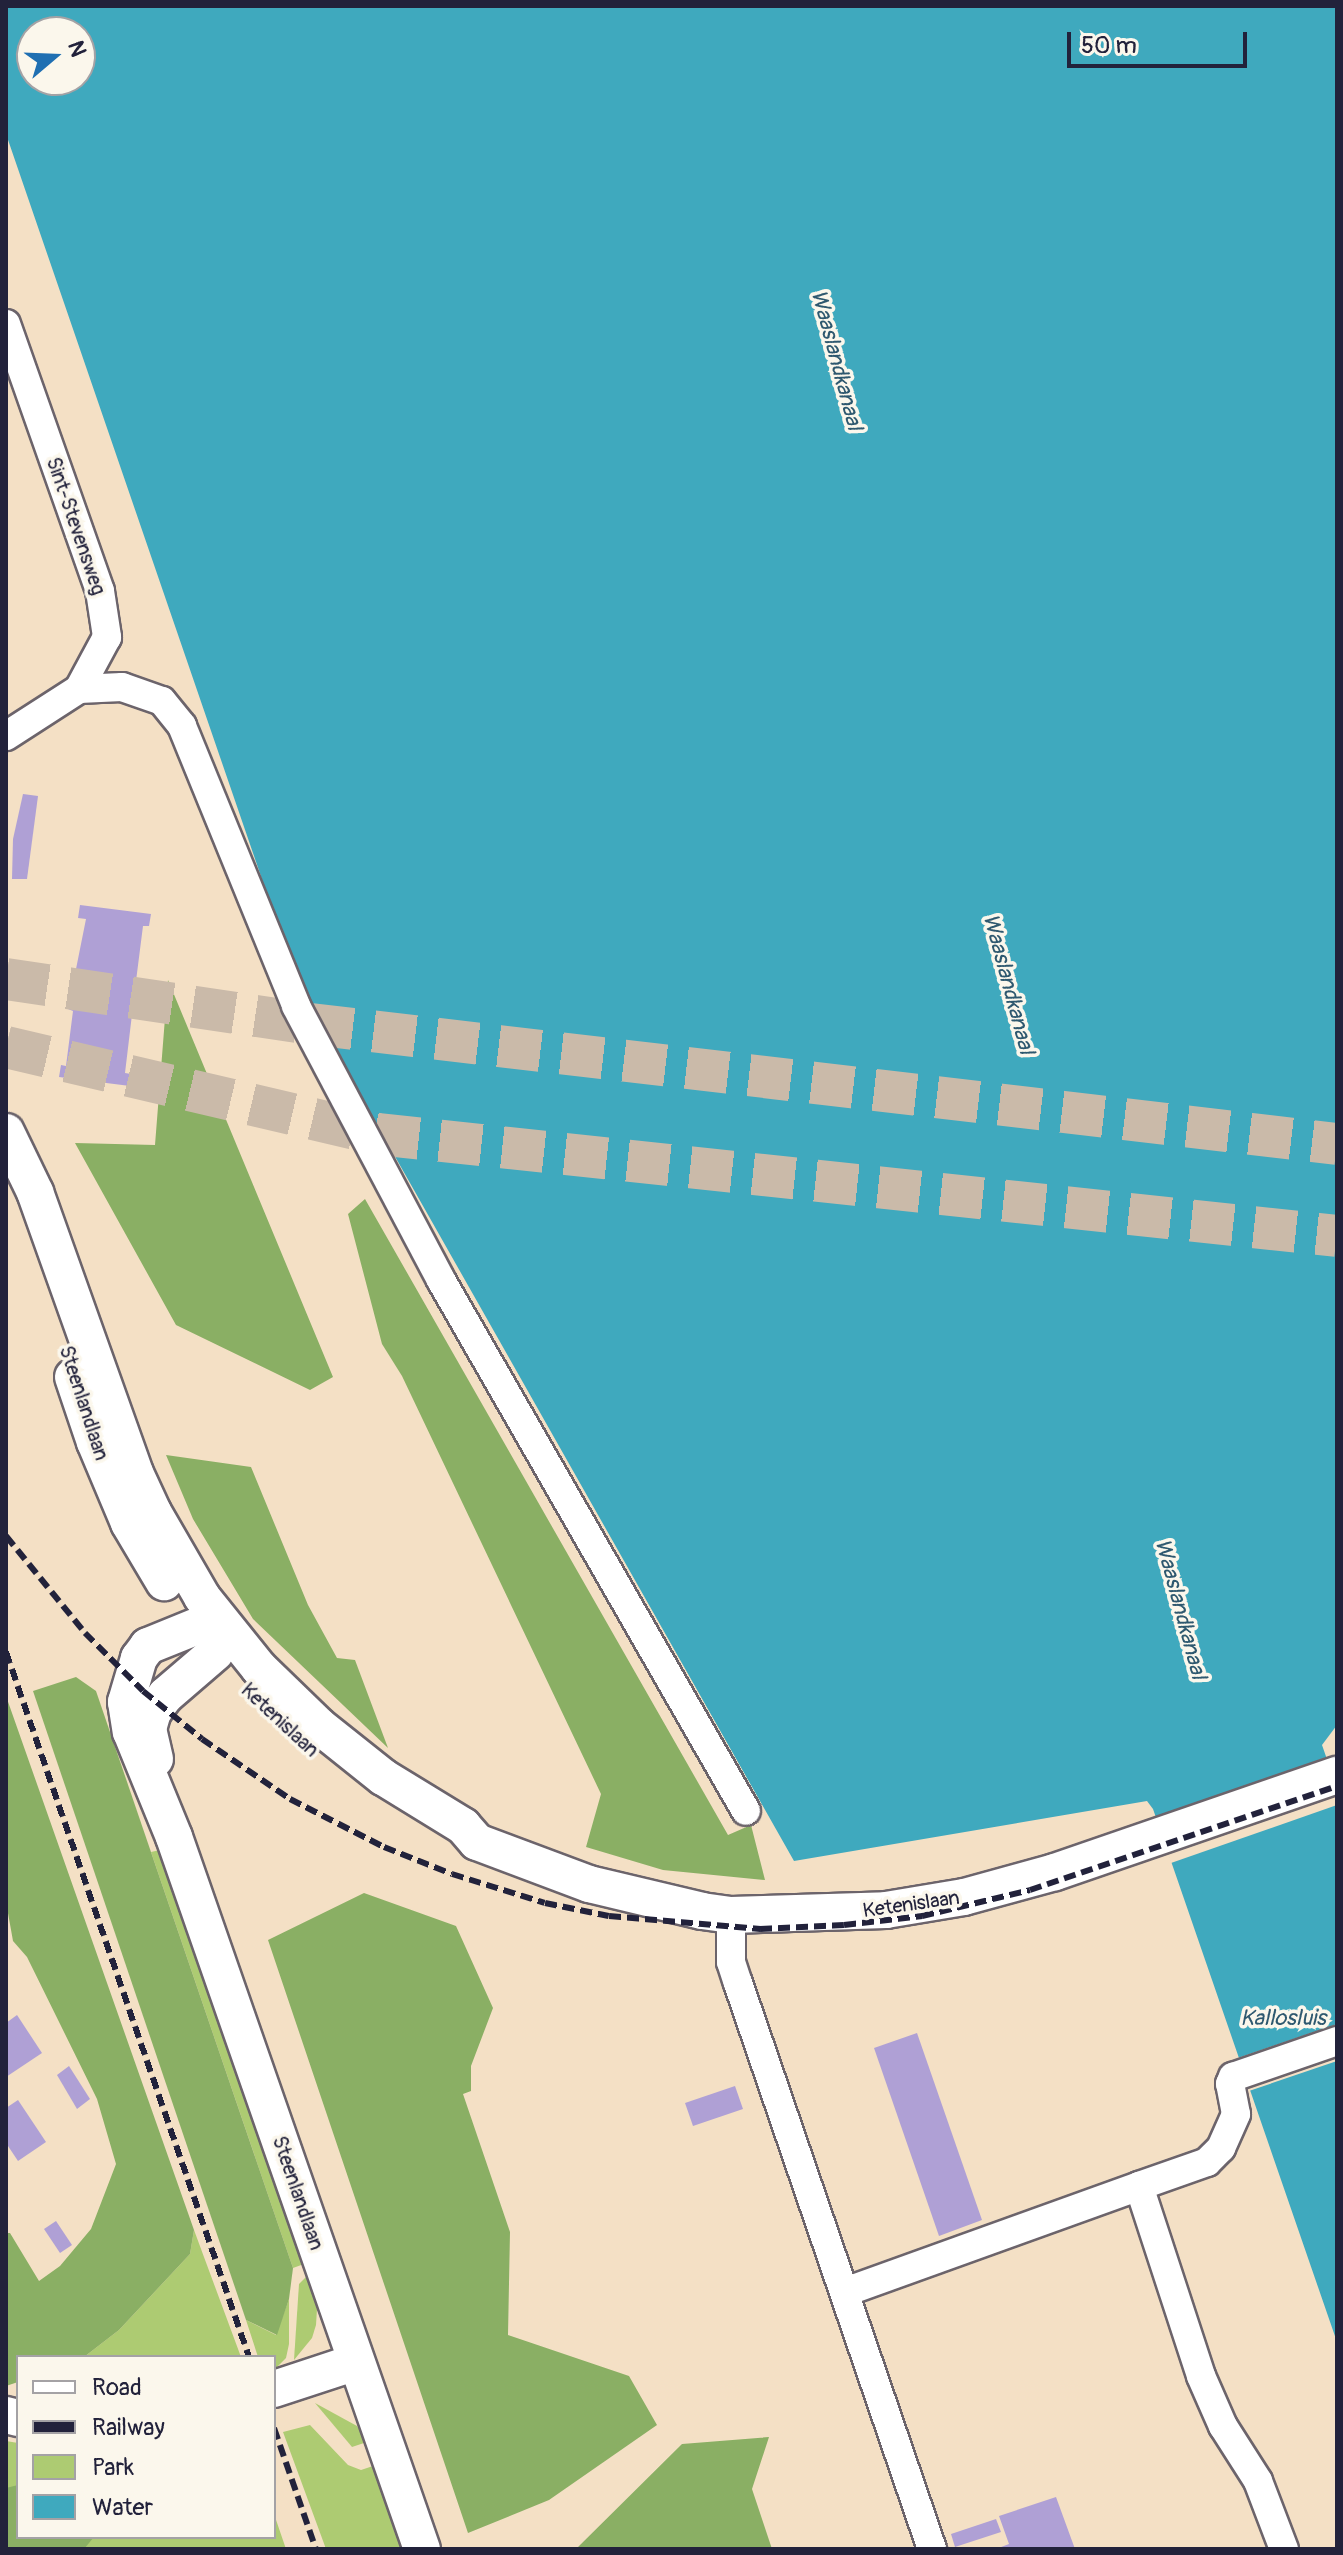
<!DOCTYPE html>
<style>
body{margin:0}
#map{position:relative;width:1343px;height:2555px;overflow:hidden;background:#f4e0c5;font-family:Pangolin,sans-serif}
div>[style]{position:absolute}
.green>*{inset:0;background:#adcb72}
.forest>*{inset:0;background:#8aaf64}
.water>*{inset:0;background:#3fa9be}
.pier>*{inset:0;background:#f4e0c5}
.building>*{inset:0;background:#afa0d5}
.highway-tunnel>*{height:42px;margin-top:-21px;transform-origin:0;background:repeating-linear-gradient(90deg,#cabaa9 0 42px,transparent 0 63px)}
.roads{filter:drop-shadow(2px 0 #6c646b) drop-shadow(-2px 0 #6c646b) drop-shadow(0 2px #6c646b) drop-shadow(0 -2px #6c646b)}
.minor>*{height:28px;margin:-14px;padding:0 14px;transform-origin:14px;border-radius:14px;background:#fff}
.major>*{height:36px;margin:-18px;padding:0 18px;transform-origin:18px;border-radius:18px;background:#fff}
.rail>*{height:6px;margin-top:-3px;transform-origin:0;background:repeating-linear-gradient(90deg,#22223b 0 12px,transparent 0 18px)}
span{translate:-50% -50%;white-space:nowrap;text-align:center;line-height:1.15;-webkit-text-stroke:7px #fbf7ec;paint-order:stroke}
.street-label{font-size:20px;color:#22223b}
.water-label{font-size:22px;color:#2e586f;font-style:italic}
.frame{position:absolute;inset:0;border:8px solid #22223b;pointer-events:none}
.legend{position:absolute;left:16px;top:2355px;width:260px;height:184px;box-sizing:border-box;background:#fbf7ec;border:2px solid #a4a2a5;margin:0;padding:10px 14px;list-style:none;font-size:24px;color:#22223b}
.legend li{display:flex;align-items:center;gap:16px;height:40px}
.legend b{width:40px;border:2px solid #a4a2a5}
.north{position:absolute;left:16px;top:16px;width:80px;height:80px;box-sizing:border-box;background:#fbf7ec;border:2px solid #a4a2a5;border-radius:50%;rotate:71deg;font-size:22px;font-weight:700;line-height:32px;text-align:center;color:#22223b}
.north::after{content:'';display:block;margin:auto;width:28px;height:36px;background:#1f6fb2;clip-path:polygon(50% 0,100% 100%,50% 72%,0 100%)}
.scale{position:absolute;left:1067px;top:32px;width:180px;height:36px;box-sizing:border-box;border:4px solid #22223b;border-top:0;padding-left:10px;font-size:24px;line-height:28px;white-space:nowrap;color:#22223b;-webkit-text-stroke:6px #fbf7ec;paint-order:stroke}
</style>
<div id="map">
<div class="green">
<i style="clip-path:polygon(160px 1850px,304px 2264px,293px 2268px,151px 1852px)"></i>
<i style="clip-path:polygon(194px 2230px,241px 2357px,84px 2357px,119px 2330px,190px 2254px)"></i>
<i style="clip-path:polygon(308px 2275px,317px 2309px,316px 2325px,312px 2338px,294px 2360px,299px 2284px)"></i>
<i style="clip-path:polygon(289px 2299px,289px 2344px,286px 2358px,274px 2370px,274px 2357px,258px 2357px,246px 2320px,276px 2335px)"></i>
<i style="clip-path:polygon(315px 2403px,357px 2426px,367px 2442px,352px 2447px)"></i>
<i style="clip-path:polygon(310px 2425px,348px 2465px,361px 2470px,376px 2465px,405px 2549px,326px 2549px,283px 2432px)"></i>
<i style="clip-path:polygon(6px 2441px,18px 2443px,18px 2537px,274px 2537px,274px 2514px,286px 2549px,6px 2549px)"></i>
</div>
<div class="forest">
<i style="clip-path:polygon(168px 980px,333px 1377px,310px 1390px,176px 1325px,75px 1143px,155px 1145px)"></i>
<i style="clip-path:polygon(365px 1199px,728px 1835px,751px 1825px,765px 1880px,663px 1870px,586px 1847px,601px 1794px,402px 1376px,382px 1344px,348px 1214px)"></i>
<i style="clip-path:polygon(166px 1455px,251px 1467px,308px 1605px,337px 1658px,355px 1660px,388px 1748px,253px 1619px,193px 1519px)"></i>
<i style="clip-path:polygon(76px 1677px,96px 1691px,293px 2268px,289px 2299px,277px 2335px,246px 2320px,33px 1691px)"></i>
<i style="clip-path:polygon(6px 1696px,194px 2230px,190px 2254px,119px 2330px,84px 2357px,18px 2357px,18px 2382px,6px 2386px,6px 2233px,10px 2233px,39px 2281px,60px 2266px,91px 2229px,116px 2164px,97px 2099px,27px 1957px,13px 1941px,6px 1902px)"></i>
<i style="clip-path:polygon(364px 1893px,456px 1926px,493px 2008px,471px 2066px,471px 2091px,463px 2094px,510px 2232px,508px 2335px,629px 2376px,657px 2425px,549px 2500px,468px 2533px,268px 1940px)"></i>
<i style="clip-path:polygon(769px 2437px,752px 2489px,772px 2549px,576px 2549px,682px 2444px)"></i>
<i style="clip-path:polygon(18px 2485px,18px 2537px,94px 2537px,84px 2549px,11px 2549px,6px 2545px,6px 2488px)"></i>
</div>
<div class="water">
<i style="clip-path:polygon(evenodd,6px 6px,1337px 6px,1337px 1725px,1322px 1745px,1337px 1788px,1337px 2342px,1153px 1809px,1147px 1801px,794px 1861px,299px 987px,6px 134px,6px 6px,32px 32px,80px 32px,80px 80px,32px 80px,32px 32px)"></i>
</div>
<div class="pier">
<i style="clip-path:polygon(1330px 1756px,1337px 1776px,1337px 1805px,1171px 1863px,1156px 1817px)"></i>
<i style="clip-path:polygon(1337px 2024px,1337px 2061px,1246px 2092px,1235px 2059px)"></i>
</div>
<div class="building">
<i style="clip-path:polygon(23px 794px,38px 796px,27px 879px,12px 879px,13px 839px)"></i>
<i style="clip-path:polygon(80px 905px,151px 914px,149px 926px,143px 926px,136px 981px,125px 1073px,131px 1074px,130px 1086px,59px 1077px,61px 1065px,66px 1066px,73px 1011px,68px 1009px,86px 919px,78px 918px)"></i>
<i style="clip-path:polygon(17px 2015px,42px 2053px,6px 2077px,6px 2023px)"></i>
<i style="clip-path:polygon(917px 2033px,982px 2220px,939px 2236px,874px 2048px)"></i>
<i style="clip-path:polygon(69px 2066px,90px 2099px,77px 2109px,57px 2075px)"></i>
<i style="clip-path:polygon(735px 2086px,743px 2109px,693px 2126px,685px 2103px)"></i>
<i style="clip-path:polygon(18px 2100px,46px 2142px,18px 2161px,6px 2143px,6px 2108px)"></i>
<i style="clip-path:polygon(56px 2221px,72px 2245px,60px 2253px,44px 2229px)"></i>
<i style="clip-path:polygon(1056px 2497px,1075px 2549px,996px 2549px,1009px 2544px,999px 2516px)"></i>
<i style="clip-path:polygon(996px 2519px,1001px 2532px,955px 2547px,951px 2534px)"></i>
</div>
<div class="highway-tunnel">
<i style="left:6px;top:979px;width:308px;rotate:8.4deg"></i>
<i style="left:311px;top:1024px;width:1033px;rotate:6.67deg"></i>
<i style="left:6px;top:1047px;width:381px;rotate:13.2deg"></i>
<i style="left:377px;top:1134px;width:965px;rotate:6.06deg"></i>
</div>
<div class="roads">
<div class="minor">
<i style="left:6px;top:324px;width:283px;rotate:70.6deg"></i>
<i style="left:100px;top:591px;width:47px;rotate:81.3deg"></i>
<i style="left:107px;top:637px;width:59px;rotate:118.3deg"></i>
<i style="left:79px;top:689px;width:87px;rotate:147.2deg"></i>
<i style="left:79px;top:689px;width:43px;rotate:-2.7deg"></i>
<i style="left:122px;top:687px;width:42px;rotate:19.3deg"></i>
<i style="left:162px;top:701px;width:32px;rotate:51deg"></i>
<i style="left:182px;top:726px;width:302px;rotate:67.8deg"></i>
<i style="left:296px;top:1006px;width:310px;rotate:62.1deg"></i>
<i style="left:441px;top:1280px;width:612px;rotate:60.13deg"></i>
<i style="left:731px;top:1915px;width:47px;rotate:90deg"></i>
<i style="left:731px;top:1962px;width:22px;rotate:72deg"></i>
<i style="left:738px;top:1983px;width:598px;rotate:71.08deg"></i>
<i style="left:1139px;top:2186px;width:72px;rotate:-19.4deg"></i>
<i style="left:1207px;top:2162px;width:20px;rotate:-45deg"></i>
<i style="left:1221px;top:2148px;width:37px;rotate:-66deg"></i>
<i style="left:1236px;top:2114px;width:31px;rotate:-101deg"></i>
<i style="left:1230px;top:2084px;width:8px;rotate:-67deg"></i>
<i style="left:1233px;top:2077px;width:110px;rotate:-19.1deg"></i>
<i style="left:845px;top:2292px;width:313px;rotate:-19.8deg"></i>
<i style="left:1139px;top:2186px;width:200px;rotate:71.9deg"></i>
<i style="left:1201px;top:2376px;width:55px;rotate:66.3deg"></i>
<i style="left:1223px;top:2426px;width:65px;rotate:57.5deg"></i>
<i style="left:1258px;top:2481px;width:73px;rotate:69.1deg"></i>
</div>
<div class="major">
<i style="left:6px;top:1132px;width:67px;rotate:64.2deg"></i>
<i style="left:35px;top:1192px;width:298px;rotate:70.4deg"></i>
<i style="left:135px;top:1473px;width:43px;rotate:65.2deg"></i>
<i style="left:153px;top:1512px;width:98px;rotate:60deg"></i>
<i style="left:202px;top:1597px;width:91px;rotate:51.2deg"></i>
<i style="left:259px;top:1668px;width:83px;rotate:44deg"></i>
<i style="left:319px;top:1726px;width:82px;rotate:38.6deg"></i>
<i style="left:383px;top:1777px;width:94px;rotate:31.5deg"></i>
<i style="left:463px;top:1826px;width:21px;rotate:49deg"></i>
<i style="left:477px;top:1842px;width:120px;rotate:20.6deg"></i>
<i style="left:589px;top:1884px;width:116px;rotate:13.4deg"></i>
<i style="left:702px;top:1911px;width:29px;rotate:8deg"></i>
<i style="left:731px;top:1915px;width:155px;rotate:-1.8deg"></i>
<i style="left:886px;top:1910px;width:79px;rotate:-9.5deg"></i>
<i style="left:964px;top:1897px;width:94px;rotate:-15.4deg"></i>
<i style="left:1055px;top:1872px;width:298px;rotate:-19deg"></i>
<i style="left:73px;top:1377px;width:69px;rotate:71.3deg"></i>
<i style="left:95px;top:1442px;width:88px;rotate:67.2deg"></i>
<i style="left:129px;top:1523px;width:69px;rotate:59.3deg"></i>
<i style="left:195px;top:1627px;width:51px;rotate:158deg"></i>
<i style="left:148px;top:1646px;width:15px;rotate:127deg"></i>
<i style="left:139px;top:1658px;width:46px;rotate:106.5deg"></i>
<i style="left:126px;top:1702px;width:30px;rotate:81deg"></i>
<i style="left:131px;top:1732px;width:113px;rotate:67.7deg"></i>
<i style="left:174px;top:1837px;width:754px;rotate:70.8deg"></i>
<i style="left:155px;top:1759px;width:31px;rotate:-103deg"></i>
<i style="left:148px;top:1729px;width:18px;rotate:-74deg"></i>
<i style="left:153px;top:1712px;width:21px;rotate:-53deg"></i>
<i style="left:166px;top:1695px;width:65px;rotate:-40.6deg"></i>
<i style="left:274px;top:2389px;width:86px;rotate:-18.2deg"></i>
<i style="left:6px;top:2415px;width:12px;rotate:14deg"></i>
</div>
</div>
<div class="rail">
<i style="left:6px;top:1536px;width:125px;rotate:50.8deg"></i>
<i style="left:85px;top:1633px;width:82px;rotate:45deg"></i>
<i style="left:143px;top:1691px;width:76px;rotate:39.1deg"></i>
<i style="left:202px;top:1739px;width:107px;rotate:34.3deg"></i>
<i style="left:290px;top:1799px;width:106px;rotate:27.1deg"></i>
<i style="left:384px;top:1847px;width:73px;rotate:21.7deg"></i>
<i style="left:452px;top:1874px;width:97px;rotate:17.3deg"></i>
<i style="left:545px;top:1903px;width:65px;rotate:11.5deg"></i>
<i style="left:609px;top:1916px;width:152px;rotate:4.9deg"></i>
<i style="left:760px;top:1929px;width:84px;rotate:-2.7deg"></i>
<i style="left:844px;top:1925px;width:79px;rotate:-6.6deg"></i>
<i style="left:922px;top:1916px;width:111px;rotate:-13.5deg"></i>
<i style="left:1030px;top:1890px;width:324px;rotate:-18.7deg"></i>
<i style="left:6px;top:1652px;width:746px;rotate:70.98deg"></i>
<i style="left:274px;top:2428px;width:128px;rotate:70.9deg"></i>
</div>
<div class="street-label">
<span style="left:76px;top:526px;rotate:71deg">Sint-Stevensweg</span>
<span style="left:84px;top:1403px;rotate:72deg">Steenlandlaan</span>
<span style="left:280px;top:1720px;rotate:43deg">Ketenislaan</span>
<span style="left:911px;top:1904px;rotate:-8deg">Ketenislaan</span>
<span style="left:298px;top:2193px;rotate:71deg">Steenlandlaan</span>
</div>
<div class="water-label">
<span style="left:836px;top:360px;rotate:75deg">Waaslandkanaal</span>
<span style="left:1008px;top:984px;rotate:75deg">Waaslandkanaal</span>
<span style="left:1180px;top:1609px;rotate:75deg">Waaslandkanaal</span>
<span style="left:1283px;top:2019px">Kallosluis</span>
</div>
<div class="frame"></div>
<ul class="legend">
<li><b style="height:10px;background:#fff"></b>Road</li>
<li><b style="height:10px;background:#22223b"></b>Railway</li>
<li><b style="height:22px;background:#adcb72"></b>Park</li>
<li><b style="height:22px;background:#3fa9be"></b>Water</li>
</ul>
<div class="north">N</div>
<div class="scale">50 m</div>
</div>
